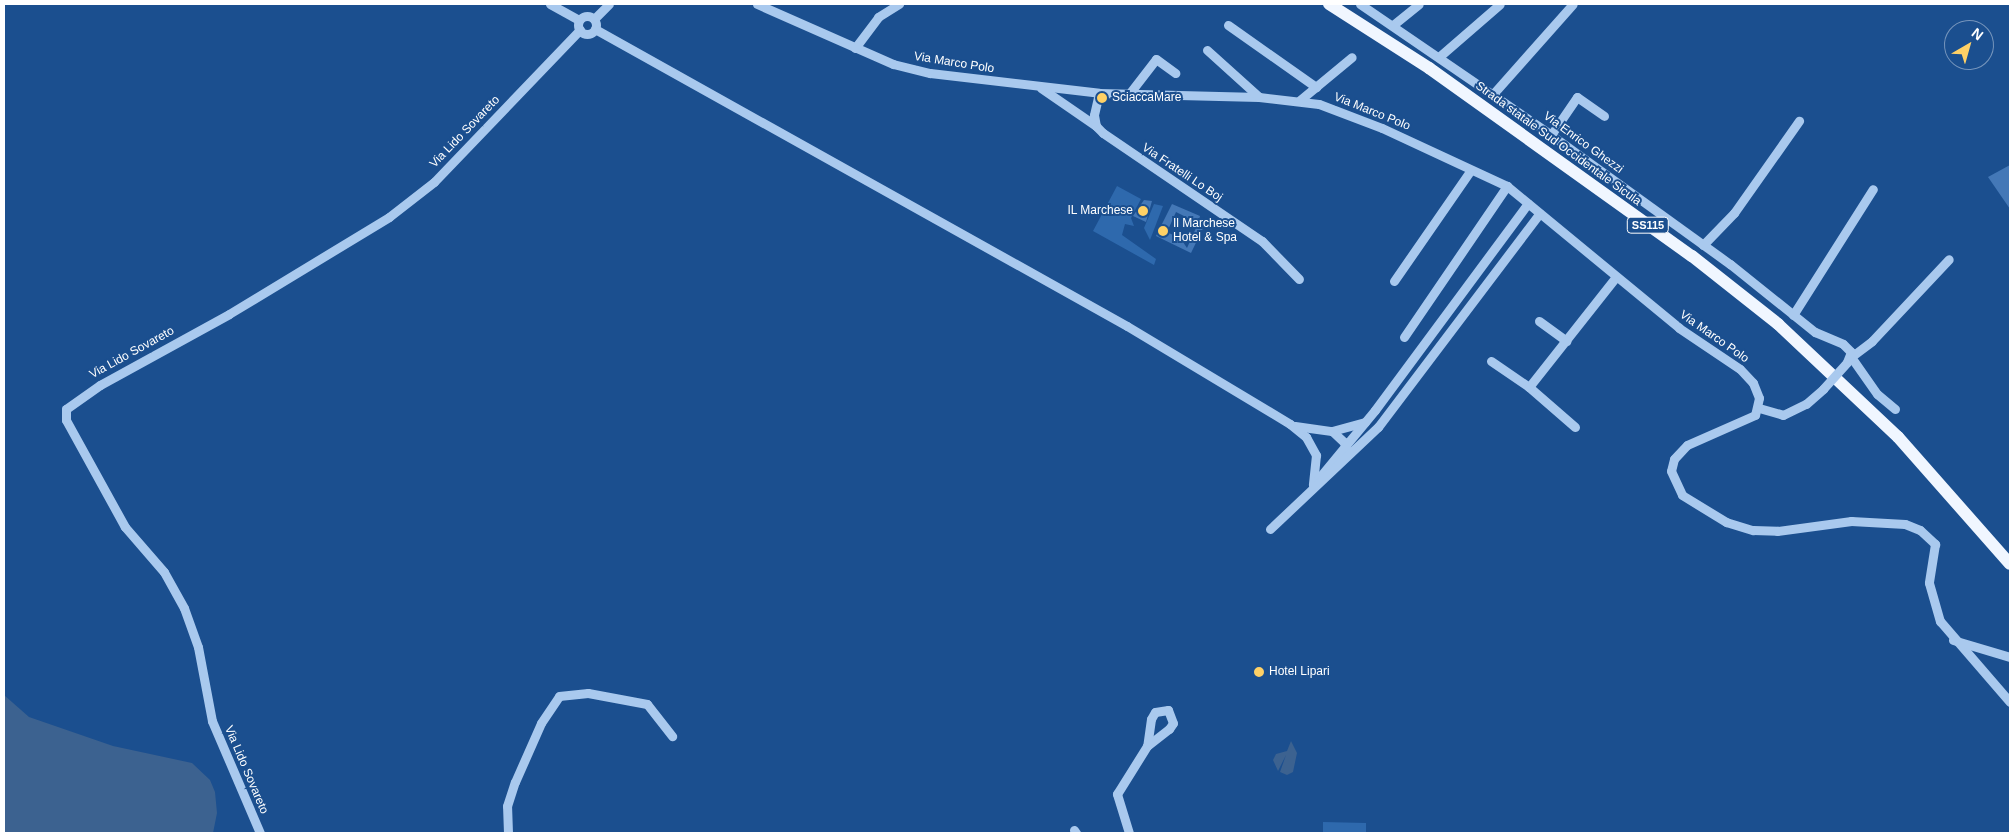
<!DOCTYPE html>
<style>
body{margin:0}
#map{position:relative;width:2014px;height:837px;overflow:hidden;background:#1b4f8f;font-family:Helvetica,sans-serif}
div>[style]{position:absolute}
.green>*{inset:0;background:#2e69ad}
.water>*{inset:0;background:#3c6290}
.building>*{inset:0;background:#4478b7}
.minor>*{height:9px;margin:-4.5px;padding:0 4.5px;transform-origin:4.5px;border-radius:4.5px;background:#a9c9ee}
.minor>.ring{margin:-4.5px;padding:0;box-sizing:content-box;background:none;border:9px solid #a9c9ee;border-radius:50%}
.major>*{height:12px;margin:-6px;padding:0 6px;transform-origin:6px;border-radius:6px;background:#f0f6ff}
.minor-bridge>*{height:9px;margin:-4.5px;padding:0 4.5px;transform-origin:4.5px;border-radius:4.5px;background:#a9c9ee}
.dots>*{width:14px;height:14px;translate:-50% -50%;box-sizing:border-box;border:2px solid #1b4f8f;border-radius:50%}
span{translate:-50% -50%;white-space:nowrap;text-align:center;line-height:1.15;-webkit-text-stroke:4px #1b4f8f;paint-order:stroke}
.shield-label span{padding:1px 4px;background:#1b4f8f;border:1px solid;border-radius:4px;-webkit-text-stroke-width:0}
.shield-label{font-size:11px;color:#fff;font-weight:700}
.street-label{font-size:12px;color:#fff}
.poi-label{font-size:12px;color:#fff}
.left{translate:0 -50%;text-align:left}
.right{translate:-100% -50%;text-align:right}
.frame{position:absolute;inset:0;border:5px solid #fff;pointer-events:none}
.north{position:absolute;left:1944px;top:20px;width:50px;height:50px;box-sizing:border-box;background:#1b4f8f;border:1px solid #7695bc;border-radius:50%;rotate:38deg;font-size:14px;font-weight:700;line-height:20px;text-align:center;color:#fff}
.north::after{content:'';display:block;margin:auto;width:18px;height:22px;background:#ffd166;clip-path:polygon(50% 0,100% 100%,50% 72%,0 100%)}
</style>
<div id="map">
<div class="green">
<i style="clip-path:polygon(1117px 186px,1141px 199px,1131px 218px,1134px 226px,1125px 224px,1122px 235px,1156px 259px,1154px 265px,1093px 231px)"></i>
<i style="clip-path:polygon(1154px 204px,1163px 206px,1150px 240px,1144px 228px)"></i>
<i style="clip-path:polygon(1323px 822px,1366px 823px,1366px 833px,1323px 833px)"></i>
</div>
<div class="water">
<i style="clip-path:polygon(4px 695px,29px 717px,113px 746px,192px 763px,210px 780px,215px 792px,217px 813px,213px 833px,4px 833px)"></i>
<i style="clip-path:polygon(1291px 741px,1297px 753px,1293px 772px,1287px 775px,1280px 772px,1286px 755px,1278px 771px,1273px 760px,1276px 754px,1287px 751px)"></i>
</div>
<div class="building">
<i style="clip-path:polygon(2010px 165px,2010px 209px,1988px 177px)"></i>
<i style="clip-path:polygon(1144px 200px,1152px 201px,1146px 222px,1133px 216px)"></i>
<i style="clip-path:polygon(1172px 204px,1200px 216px,1198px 223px,1176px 212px,1167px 232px,1181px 239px,1187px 248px,1200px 219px,1206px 222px,1191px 253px,1156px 236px)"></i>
</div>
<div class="minor">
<i style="left:550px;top:4px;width:33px;rotate:29deg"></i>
<i style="left:757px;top:4px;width:149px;rotate:23.8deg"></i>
<i style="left:893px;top:64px;width:38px;rotate:14deg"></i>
<i style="left:930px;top:73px;width:170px;rotate:6.7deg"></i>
<i style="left:1099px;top:93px;width:160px;rotate:1.4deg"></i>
<i style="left:1259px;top:97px;width:60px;rotate:6.7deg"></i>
<i style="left:1319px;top:104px;width:67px;rotate:20.9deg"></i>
<i style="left:1382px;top:128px;width:138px;rotate:24.9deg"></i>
<i style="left:1507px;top:186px;width:223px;rotate:39.5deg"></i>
<i style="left:1679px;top:328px;width:73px;rotate:33.9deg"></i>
<i style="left:1740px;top:369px;width:19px;rotate:47deg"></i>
<i style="left:1753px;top:383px;width:16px;rotate:68deg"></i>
<i style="left:1759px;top:398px;width:17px;rotate:103deg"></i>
<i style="left:1755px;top:415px;width:74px;rotate:156.2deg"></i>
<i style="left:1687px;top:445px;width:19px;rotate:133deg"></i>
<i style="left:1674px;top:459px;width:12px;rotate:104deg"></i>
<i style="left:1671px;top:471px;width:26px;rotate:65deg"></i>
<i style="left:1682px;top:495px;width:52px;rotate:31.5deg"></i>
<i style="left:1726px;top:522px;width:28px;rotate:17deg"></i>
<i style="left:1753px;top:530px;width:24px;rotate:2deg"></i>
<i style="left:1777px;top:531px;width:75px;rotate:-7.7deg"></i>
<i style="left:1851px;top:521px;width:54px;rotate:3.2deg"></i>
<i style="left:1905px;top:524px;width:16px;rotate:22deg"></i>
<i style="left:1920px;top:530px;width:21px;rotate:43deg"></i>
<i style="left:1935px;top:544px;width:39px;rotate:99deg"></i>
<i style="left:1929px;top:583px;width:40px;rotate:74deg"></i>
<i style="left:1940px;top:621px;width:107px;rotate:49.2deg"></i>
<i style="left:1360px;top:4px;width:232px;rotate:34.4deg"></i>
<i style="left:1551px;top:135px;width:221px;rotate:35.8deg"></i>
<i style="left:1730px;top:264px;width:109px;rotate:38.7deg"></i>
<i style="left:1815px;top:332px;width:30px;rotate:23deg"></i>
<i style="left:1843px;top:344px;width:11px;rotate:45deg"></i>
<i style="left:1851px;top:352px;width:11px;rotate:112deg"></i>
<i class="ring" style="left:578px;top:16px;width:9px;height:9px"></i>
<i style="left:594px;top:19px;width:21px;rotate:-45deg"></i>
<i style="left:1228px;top:25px;width:108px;rotate:35.2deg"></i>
<i style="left:1393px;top:25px;width:33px;rotate:-39deg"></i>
<i style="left:595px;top:29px;width:609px;rotate:29.17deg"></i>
<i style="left:1127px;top:326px;width:190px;rotate:31deg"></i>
<i style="left:1290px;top:424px;width:21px;rotate:39deg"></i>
<i style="left:1306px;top:437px;width:21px;rotate:61deg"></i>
<i style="left:1316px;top:455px;width:30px;rotate:96deg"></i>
<i style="left:855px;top:48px;width:39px;rotate:-53deg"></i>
<i style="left:878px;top:17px;width:25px;rotate:-32deg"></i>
<i style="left:1207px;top:50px;width:70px;rotate:42.1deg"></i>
<i style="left:1440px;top:56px;width:79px;rotate:-40.9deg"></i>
<i style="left:1041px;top:88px;width:67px;rotate:34.6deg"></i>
<i style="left:1099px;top:93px;width:23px;rotate:103deg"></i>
<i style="left:1094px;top:115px;width:11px;rotate:80deg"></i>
<i style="left:1096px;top:126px;width:10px;rotate:45deg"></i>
<i style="left:1103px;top:133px;width:192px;rotate:34.2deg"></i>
<i style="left:1262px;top:241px;width:53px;rotate:45.8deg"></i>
<i style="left:1129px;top:94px;width:44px;rotate:-52.4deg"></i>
<i style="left:1156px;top:59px;width:24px;rotate:36deg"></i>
<i style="left:1493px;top:94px;width:120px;rotate:-48.4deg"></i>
<i style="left:1300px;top:100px;width:67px;rotate:-39.6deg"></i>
<i style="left:1551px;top:135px;width:46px;rotate:-55.6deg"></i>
<i style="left:1577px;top:97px;width:33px;rotate:35deg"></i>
<i style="left:1703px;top:245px;width:45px;rotate:-45.9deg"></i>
<i style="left:1734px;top:213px;width:113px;rotate:-54.8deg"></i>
<i style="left:1394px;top:281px;width:135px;rotate:-55.3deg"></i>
<i style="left:1793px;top:315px;width:149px;rotate:-57.6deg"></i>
<i style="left:1539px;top:321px;width:34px;rotate:36deg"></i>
<i style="left:1404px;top:337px;width:183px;rotate:-55.7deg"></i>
<i style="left:1491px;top:361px;width:46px;rotate:34.4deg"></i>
<i style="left:1759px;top:408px;width:25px;rotate:16deg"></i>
<i style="left:1783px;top:415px;width:25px;rotate:-26deg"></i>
<i style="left:1806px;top:404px;width:23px;rotate:-41deg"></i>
<i style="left:1895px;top:409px;width:23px;rotate:-140deg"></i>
<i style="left:1877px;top:394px;width:45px;rotate:-125.1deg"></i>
<i style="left:1851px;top:357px;width:26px;rotate:-37deg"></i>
<i style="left:1872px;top:341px;width:112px;rotate:-46.8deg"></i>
<i style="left:1295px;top:426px;width:37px;rotate:8deg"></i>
<i style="left:1332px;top:431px;width:34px;rotate:-15deg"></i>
<i style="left:1575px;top:427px;width:61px;rotate:-139deg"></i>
<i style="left:1529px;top:387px;width:140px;rotate:-51.7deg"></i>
<i style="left:1332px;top:431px;width:16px;rotate:43deg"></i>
<i style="left:1344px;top:442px;width:9px;rotate:72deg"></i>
<i style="left:1318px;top:479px;width:89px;rotate:-50.4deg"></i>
<i style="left:1375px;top:410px;width:257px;rotate:-53.5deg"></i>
<i style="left:1270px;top:529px;width:149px;rotate:-43.4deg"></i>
<i style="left:1378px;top:427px;width:268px;rotate:-52.9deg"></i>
<i style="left:1953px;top:640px;width:59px;rotate:16.6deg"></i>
<i style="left:1074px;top:830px;width:4px;rotate:56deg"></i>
<i style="left:260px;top:833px;width:122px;rotate:-113.2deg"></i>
<i style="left:212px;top:721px;width:75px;rotate:-100.7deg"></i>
<i style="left:198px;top:647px;width:41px;rotate:-109.7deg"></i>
<i style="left:184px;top:608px;width:41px;rotate:-119.1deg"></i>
<i style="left:164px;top:572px;width:60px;rotate:-130.9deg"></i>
<i style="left:125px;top:527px;width:122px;rotate:-118.9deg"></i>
<i style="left:66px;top:420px;width:11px;rotate:-90deg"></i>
<i style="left:66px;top:409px;width:42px;rotate:-35.2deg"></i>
<i style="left:100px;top:385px;width:147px;rotate:-28.8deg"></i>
<i style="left:229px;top:314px;width:187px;rotate:-31.2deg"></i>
<i style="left:389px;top:217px;width:57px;rotate:-37.9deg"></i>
<i style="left:434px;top:182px;width:211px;rotate:-46.2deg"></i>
<i style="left:508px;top:833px;width:27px;rotate:-92deg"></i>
<i style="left:507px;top:806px;width:25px;rotate:-72deg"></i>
<i style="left:515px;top:782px;width:64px;rotate:-66.2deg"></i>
<i style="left:541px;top:723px;width:32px;rotate:-56deg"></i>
<i style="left:559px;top:696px;width:29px;rotate:-6deg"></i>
<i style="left:588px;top:693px;width:60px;rotate:10.6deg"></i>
<i style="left:647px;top:704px;width:41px;rotate:52deg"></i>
<i style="left:1129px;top:833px;width:41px;rotate:-107.1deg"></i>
<i style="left:1117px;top:794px;width:57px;rotate:-58deg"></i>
<i style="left:1147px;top:746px;width:28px;rotate:-38deg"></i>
<i style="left:1169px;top:729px;width:7px;rotate:-56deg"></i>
<i style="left:1173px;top:723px;width:14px;rotate:-111deg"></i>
<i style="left:1168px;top:710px;width:13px;rotate:171deg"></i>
<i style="left:1155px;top:712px;width:8px;rotate:120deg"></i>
<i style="left:1151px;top:719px;width:27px;rotate:98deg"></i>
</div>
<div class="major">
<i style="left:1329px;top:4px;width:119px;rotate:32.6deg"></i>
<i style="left:1429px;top:68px;width:323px;rotate:35.6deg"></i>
<i style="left:1692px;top:256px;width:110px;rotate:38.3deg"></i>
<i style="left:1778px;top:324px;width:165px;rotate:43.3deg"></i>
<i style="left:1898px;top:437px;width:169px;rotate:48.6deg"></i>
</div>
<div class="minor-bridge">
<i style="left:1823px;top:389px;width:36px;rotate:-48deg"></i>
</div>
<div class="dots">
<i style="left:1102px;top:98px;background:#ffd166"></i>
<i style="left:1143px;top:211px;background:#ffd166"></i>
<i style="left:1163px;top:231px;background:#ffd166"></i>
<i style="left:1259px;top:672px;background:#ffd166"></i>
</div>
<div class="shield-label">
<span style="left:1648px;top:225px">SS115</span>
</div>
<div class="street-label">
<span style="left:954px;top:63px;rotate:9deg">Via Marco Polo</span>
<span style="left:1372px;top:112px;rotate:22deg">Via Marco Polo</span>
<span style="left:465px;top:132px;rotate:-46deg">Via Lido Sovareto</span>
<span style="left:1583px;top:143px;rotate:36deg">Via Enrico Ghezzi</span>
<span style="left:1558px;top:144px;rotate:36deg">Strada statale Sud Occidentale Sicula</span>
<span style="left:1182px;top:173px;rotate:34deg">Via Fratelli Lo Boj</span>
<span style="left:1714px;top:337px;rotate:35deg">Via Marco Polo</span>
<span style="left:132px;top:353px;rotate:-29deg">Via Lido Sovareto</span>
<span style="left:246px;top:770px;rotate:67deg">Via Lido Sovareto</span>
</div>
<div class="poi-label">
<span class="left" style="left:1112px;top:98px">SciaccaMare</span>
<span class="right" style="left:1133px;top:211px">IL Marchese</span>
<span class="left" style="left:1173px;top:231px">Il Marchese<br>Hotel &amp; Spa</span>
<span class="left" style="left:1269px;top:672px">Hotel Lipari</span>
</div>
<div class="frame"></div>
<div class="north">N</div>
</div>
